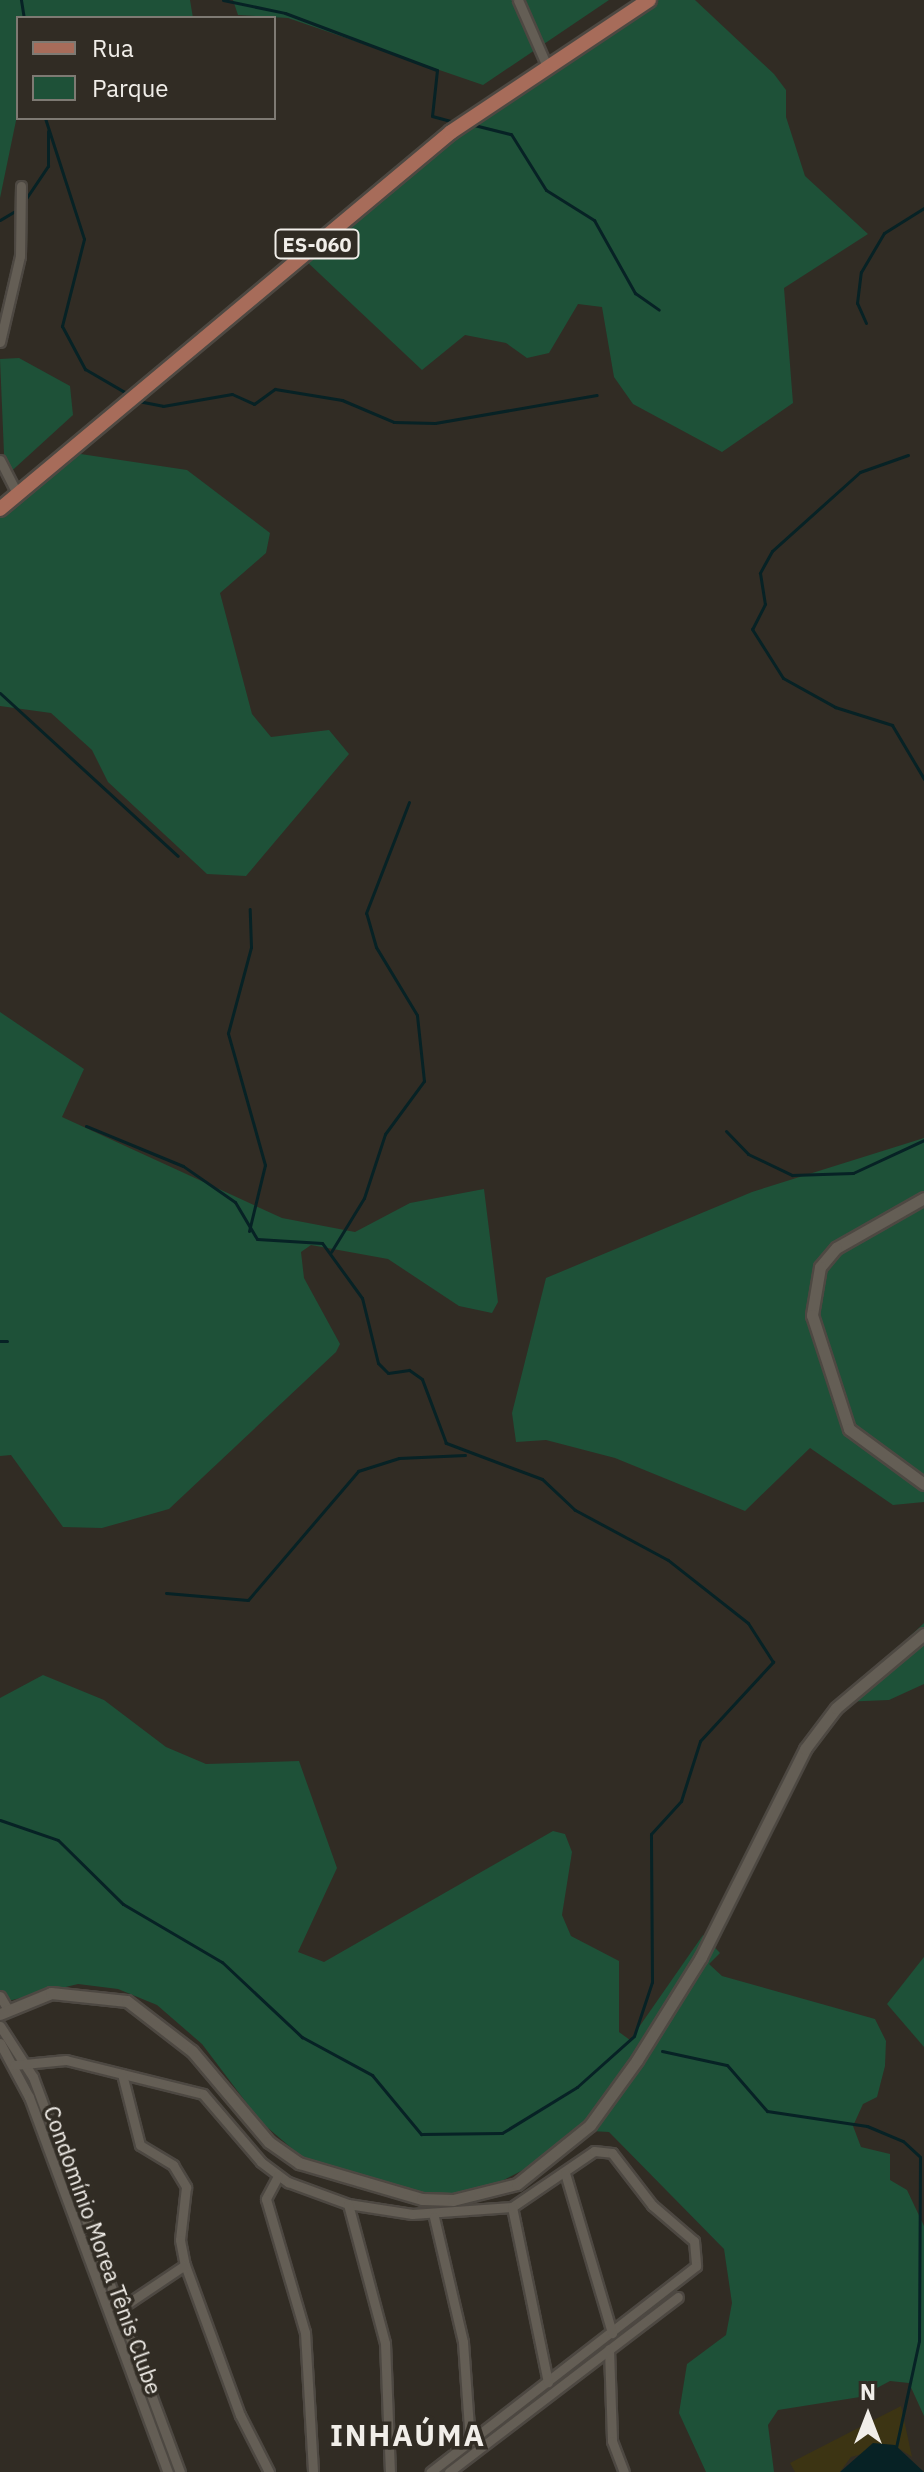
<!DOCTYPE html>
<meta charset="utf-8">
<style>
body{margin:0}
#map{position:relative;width:924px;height:2472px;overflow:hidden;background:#312c24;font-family:"IBM Plex Sans",sans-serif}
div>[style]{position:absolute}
.green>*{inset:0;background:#1e5138}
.sand>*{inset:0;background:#3c3413}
.water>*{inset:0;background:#072225}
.stream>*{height:3px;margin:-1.5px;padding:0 1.5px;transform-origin:1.5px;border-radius:1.5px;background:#072225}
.roads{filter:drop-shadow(2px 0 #4d4842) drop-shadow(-2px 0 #4d4842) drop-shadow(0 2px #4d4842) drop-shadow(0 -2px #4d4842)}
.minor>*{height:9px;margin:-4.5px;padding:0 4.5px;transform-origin:4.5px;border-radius:4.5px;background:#645e55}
.tertiary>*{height:11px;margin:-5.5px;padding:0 5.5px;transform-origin:5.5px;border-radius:5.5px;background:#645e55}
.primary>*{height:14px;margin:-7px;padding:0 7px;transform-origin:7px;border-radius:7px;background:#a76c5a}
span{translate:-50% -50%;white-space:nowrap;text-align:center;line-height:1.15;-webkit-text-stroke:7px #312c24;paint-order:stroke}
.shield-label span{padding:2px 6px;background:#312c24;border:2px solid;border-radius:6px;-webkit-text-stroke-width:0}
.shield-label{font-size:20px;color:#f1eee9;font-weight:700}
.street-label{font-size:22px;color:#f1eee9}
.district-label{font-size:30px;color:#f1eee9;font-weight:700;letter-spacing:2px}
.legend{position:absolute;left:16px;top:16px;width:260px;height:104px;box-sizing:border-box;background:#312c24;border:2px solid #7e7a73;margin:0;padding:10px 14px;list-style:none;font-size:24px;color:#f1eee9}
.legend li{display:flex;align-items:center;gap:16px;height:40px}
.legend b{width:40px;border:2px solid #7e7a73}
.north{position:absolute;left:828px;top:2376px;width:80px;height:80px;-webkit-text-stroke:6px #312c24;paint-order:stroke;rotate:0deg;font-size:22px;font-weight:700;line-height:32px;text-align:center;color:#f1eee9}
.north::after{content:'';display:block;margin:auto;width:28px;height:36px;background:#f1eee9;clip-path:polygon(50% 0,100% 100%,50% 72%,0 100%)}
</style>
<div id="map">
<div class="green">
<i style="clip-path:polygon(0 0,190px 0,193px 18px,18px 18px,18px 111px,0 198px)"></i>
<i style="clip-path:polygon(233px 0,609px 0,483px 85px,288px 18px,238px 15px)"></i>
<i style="clip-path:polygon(654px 0,695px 0,774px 74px,786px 90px,786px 117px,805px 176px,868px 234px,784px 288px,793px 403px,722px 452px,633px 404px,614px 377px,602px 307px,578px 304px,549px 353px,527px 358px,506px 343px,465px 335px,422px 370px,305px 260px,450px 141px)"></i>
<i style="clip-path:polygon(19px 358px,70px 386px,73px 415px,5px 477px,0 359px)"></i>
<i style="clip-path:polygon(74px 453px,187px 470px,270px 533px,266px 553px,220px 593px,252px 714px,271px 737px,329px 730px,349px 754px,246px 876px,207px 874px,108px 782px,92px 750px,51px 713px,0 706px,0 518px)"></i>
<i style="clip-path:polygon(0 1012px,84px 1069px,62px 1117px,282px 1218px,355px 1232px,410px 1203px,484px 1189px,498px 1302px,492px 1313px,459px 1306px,388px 1259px,311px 1245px,301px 1252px,304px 1278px,340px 1344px,336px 1352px,169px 1509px,102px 1528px,63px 1527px,11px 1455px,0 1456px)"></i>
<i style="clip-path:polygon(924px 1138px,924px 1502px,893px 1505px,810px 1448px,745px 1511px,615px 1458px,546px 1440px,516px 1442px,512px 1413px,546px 1278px,752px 1192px)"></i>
<i style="clip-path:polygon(924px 1623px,924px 1684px,889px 1700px,841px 1702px)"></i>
<i style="clip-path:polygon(43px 1675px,104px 1700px,166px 1747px,206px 1764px,299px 1761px,337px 1868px,298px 1952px,324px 1962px,553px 1831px,565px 1834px,572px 1852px,562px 1915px,571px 1936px,619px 1961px,619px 2032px,630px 2040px,703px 1935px,720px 1953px,709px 1964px,722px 1976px,875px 2019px,886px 2041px,885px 2066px,877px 2097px,863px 2104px,853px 2126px,861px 2147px,890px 2154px,890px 2180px,907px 2190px,924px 2226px,924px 2416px,909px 2383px,890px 2381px,860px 2397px,778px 2410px,768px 2425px,774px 2472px,706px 2472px,679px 2413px,687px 2364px,726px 2335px,732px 2303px,724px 2249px,609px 2132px,572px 2130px,531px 2166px,496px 2184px,444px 2197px,404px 2190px,310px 2164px,261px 2122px,202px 2044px,157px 2005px,118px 1989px,78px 1984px,0 2003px,0 1698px)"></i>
<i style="clip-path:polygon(924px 1957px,924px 2047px,887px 2004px)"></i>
</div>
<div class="sand">
<i style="clip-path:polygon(901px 2406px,912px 2457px,894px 2445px,851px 2457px,840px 2472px,795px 2472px,790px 2463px)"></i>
</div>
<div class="water">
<i style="clip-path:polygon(873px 2443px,895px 2445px,924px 2472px,840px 2472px)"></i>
</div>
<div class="stream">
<i style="left:21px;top:0;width:18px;rotate:81deg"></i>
<i style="left:223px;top:0;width:63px;rotate:11.8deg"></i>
<i style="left:285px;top:13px;width:162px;rotate:20.6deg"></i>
<i style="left:437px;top:70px;width:46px;rotate:96.2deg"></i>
<i style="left:432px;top:116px;width:23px;rotate:15deg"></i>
<i style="left:45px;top:118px;width:127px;rotate:72.1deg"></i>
<i style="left:84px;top:239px;width:90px;rotate:104.2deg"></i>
<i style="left:62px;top:326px;width:49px;rotate:61.9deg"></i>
<i style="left:85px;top:369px;width:50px;rotate:30.2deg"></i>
<i style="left:474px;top:125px;width:38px;rotate:14deg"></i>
<i style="left:511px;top:134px;width:66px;rotate:58deg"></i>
<i style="left:546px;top:190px;width:57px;rotate:32deg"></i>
<i style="left:594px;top:220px;width:84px;rotate:60.7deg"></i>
<i style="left:635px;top:293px;width:29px;rotate:35deg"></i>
<i style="left:23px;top:203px;width:45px;rotate:-56deg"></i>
<i style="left:48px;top:166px;width:35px;rotate:-90deg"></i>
<i style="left:0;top:220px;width:21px;rotate:-31deg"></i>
<i style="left:866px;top:323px;width:22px;rotate:-114deg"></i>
<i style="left:857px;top:303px;width:31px;rotate:-83deg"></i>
<i style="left:861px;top:272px;width:45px;rotate:-59.5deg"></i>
<i style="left:884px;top:233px;width:47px;rotate:-32deg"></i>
<i style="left:138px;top:401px;width:25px;rotate:11deg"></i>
<i style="left:163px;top:406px;width:70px;rotate:-9.9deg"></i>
<i style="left:232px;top:394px;width:24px;rotate:24deg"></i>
<i style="left:254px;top:404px;width:26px;rotate:-36deg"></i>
<i style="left:275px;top:389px;width:68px;rotate:9.3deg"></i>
<i style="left:342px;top:400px;width:56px;rotate:22.9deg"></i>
<i style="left:394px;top:422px;width:41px;rotate:1.4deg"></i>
<i style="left:435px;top:423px;width:164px;rotate:-9.8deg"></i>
<i style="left:908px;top:455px;width:51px;rotate:160.5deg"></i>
<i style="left:860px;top:472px;width:118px;rotate:138.1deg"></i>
<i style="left:772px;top:551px;width:25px;rotate:119deg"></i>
<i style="left:760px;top:573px;width:31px;rotate:81deg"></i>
<i style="left:765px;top:604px;width:28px;rotate:117deg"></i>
<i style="left:752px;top:629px;width:58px;rotate:57.7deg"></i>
<i style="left:783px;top:678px;width:60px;rotate:29.1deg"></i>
<i style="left:835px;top:707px;width:60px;rotate:17.5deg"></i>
<i style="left:892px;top:725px;width:63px;rotate:59.3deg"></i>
<i style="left:0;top:693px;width:241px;rotate:42.5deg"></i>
<i style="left:726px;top:1131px;width:32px;rotate:46deg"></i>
<i style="left:748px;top:1154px;width:49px;rotate:25.5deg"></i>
<i style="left:792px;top:1175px;width:61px;rotate:-1.9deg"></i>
<i style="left:853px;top:1173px;width:78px;rotate:-24.9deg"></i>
<i style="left:249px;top:1231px;width:68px;rotate:-76.4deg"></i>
<i style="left:265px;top:1165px;width:137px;rotate:-105.7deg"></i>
<i style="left:228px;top:1033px;width:89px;rotate:-75deg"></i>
<i style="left:251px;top:947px;width:38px;rotate:-92deg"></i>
<i style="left:331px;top:1252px;width:63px;rotate:-58.6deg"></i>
<i style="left:364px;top:1198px;width:67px;rotate:-71.8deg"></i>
<i style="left:385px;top:1134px;width:66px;rotate:-53.7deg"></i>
<i style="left:424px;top:1081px;width:66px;rotate:-96.1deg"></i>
<i style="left:417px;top:1015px;width:79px;rotate:-121.1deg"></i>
<i style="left:376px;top:947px;width:35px;rotate:-106deg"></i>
<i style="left:366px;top:913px;width:119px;rotate:-68.8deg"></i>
<i style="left:0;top:1341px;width:7px"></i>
<i style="left:166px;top:1593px;width:82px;rotate:4.9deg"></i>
<i style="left:248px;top:1600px;width:170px;rotate:-49.5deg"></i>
<i style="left:358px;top:1471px;width:43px;rotate:-17.6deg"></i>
<i style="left:399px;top:1458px;width:66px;rotate:-2.6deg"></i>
<i style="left:0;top:1820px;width:61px;rotate:19deg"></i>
<i style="left:58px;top:1840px;width:91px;rotate:44.6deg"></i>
<i style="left:123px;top:1904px;width:115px;rotate:30.4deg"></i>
<i style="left:222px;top:1962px;width:110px;rotate:43.2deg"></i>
<i style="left:302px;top:2037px;width:80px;rotate:28.5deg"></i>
<i style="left:372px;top:2075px;width:77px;rotate:50.3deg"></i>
<i style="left:421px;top:2134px;width:81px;rotate:-0.7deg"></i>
<i style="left:502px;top:2133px;width:88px;rotate:-31.5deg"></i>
<i style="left:577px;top:2087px;width:76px;rotate:-41.8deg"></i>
<i style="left:634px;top:2036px;width:57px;rotate:-71.6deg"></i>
<i style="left:652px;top:1982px;width:148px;rotate:-90.4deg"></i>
<i style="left:651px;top:1834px;width:45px;rotate:-47.7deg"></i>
<i style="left:681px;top:1801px;width:63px;rotate:-72.4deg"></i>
<i style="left:700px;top:1741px;width:108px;rotate:-47.3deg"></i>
<i style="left:773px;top:1662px;width:46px;rotate:-122.7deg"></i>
<i style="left:748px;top:1623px;width:102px;rotate:-141.8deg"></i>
<i style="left:668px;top:1560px;width:106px;rotate:-151.7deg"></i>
<i style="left:575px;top:1510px;width:45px;rotate:-136.8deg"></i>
<i style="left:542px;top:1479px;width:103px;rotate:-159.4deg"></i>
<i style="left:446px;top:1443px;width:68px;rotate:-110.6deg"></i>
<i style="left:422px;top:1379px;width:16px;rotate:-145deg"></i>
<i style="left:409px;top:1370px;width:21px;rotate:172deg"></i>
<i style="left:388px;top:1373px;width:14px;rotate:-135deg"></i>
<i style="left:378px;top:1363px;width:67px;rotate:-103.8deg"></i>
<i style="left:362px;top:1298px;width:68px;rotate:-126deg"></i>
<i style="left:322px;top:1243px;width:65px;rotate:-176.5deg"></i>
<i style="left:257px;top:1239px;width:43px;rotate:-120.7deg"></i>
<i style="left:235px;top:1202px;width:63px;rotate:-145.3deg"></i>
<i style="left:183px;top:1166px;width:105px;rotate:-157.6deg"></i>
<i style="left:662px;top:2051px;width:66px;rotate:12.2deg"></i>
<i style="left:727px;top:2065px;width:61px;rotate:49deg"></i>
<i style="left:767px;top:2111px;width:101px;rotate:8.5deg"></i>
<i style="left:867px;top:2126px;width:39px;rotate:23deg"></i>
<i style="left:903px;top:2141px;width:23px;rotate:43deg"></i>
<i style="left:920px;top:2157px;width:184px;rotate:90.3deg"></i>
<i style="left:919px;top:2341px;width:108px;rotate:102.2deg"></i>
</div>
<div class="roads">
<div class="minor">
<i style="left:518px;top:0;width:70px;rotate:66.4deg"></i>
<i style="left:0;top:342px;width:88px;rotate:-76.9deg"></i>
<i style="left:20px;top:256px;width:70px;rotate:-89.2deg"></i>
<i style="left:0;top:460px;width:38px;rotate:63deg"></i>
<i style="left:0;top:1996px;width:14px;rotate:60deg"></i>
<i style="left:0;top:2026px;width:61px;rotate:57.1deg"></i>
<i style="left:33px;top:2077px;width:421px;rotate:69.6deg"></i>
<i style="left:0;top:2043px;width:61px;rotate:61.8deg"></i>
<i style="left:29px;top:2097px;width:400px;rotate:69.7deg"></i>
<i style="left:14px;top:2065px;width:52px;rotate:-5.5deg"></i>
<i style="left:66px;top:2060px;width:141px;rotate:13.9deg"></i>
<i style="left:203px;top:2094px;width:89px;rotate:49.5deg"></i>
<i style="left:261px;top:2162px;width:34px;rotate:37deg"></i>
<i style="left:288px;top:2182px;width:64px;rotate:20.1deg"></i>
<i style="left:348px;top:2204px;width:65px;rotate:8.9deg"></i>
<i style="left:412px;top:2214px;width:100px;rotate:-4deg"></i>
<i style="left:512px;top:2207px;width:99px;rotate:-34.3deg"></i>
<i style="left:594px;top:2151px;width:18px;rotate:6deg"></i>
<i style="left:612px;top:2153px;width:66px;rotate:52.4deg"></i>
<i style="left:652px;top:2205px;width:55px;rotate:40.6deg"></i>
<i style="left:694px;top:2241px;width:25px;rotate:85deg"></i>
<i style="left:696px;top:2266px;width:336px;rotate:142.2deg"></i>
<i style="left:122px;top:2074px;width:73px;rotate:75.8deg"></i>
<i style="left:140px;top:2145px;width:39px;rotate:31deg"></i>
<i style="left:173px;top:2165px;width:26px;rotate:59deg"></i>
<i style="left:186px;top:2187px;width:53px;rotate:96.5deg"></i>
<i style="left:180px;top:2240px;width:25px;rotate:79deg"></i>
<i style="left:185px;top:2265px;width:160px;rotate:69.9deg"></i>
<i style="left:240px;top:2415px;width:64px;rotate:63deg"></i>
<i style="left:565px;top:2173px;width:167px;rotate:73.6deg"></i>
<i style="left:278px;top:2176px;width:26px;rotate:118deg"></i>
<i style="left:266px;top:2199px;width:139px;rotate:73.7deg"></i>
<i style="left:305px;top:2332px;width:140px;rotate:86.7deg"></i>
<i style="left:348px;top:2204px;width:144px;rotate:75.1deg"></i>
<i style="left:385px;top:2343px;width:129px;rotate:87.8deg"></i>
<i style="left:512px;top:2207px;width:179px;rotate:78.4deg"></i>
<i style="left:434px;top:2217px;width:128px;rotate:76.9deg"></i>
<i style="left:463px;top:2342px;width:100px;rotate:86deg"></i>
<i style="left:115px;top:2312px;width:84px;rotate:-33.9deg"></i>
<i style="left:609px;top:2349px;width:92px;rotate:88.1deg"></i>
<i style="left:612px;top:2441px;width:33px;rotate:69deg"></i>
<i style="left:449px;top:2472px;width:288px;rotate:-37.4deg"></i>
</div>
<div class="tertiary">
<i style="left:924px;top:1198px;width:101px;rotate:150.4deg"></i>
<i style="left:836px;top:1248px;width:25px;rotate:130deg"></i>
<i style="left:820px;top:1267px;width:49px;rotate:99.5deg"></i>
<i style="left:812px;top:1315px;width:120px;rotate:72deg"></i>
<i style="left:849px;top:1429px;width:93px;rotate:36.3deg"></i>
<i style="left:0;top:2014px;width:55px;rotate:-22.4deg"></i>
<i style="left:51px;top:1993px;width:76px;rotate:6deg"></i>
<i style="left:127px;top:2001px;width:82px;rotate:37.6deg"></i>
<i style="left:192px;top:2051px;width:119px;rotate:49.8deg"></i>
<i style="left:269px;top:2142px;width:37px;rotate:35deg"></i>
<i style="left:299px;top:2163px;width:128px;rotate:16.3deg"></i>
<i style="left:422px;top:2199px;width:31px;rotate:2deg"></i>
<i style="left:453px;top:2200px;width:66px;rotate:-14deg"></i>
<i style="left:517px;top:2184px;width:94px;rotate:-38.9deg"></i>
<i style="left:590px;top:2125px;width:80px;rotate:-54.1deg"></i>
<i style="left:637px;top:2060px;width:121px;rotate:-58.1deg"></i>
<i style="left:701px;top:1957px;width:233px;rotate:-63.4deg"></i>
<i style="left:805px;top:1749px;width:51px;rotate:-52.9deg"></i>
<i style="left:836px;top:1708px;width:115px;rotate:-40.1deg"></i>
</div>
<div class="primary">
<i style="left:0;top:509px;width:588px;rotate:-39.89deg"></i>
<i style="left:451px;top:132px;width:238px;rotate:-33.7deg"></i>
</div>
</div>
<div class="shield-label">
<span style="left:317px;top:244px">ES-060</span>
</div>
<div class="street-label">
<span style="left:103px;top:2250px;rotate:70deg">Condomínio Morea Tênis Clube</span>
</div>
<div class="district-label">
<span style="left:408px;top:2435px">INHAÚMA</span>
</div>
<ul class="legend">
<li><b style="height:10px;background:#a76c5a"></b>Rua</li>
<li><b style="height:22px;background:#1e5138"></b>Parque</li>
</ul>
<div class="north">N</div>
</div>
